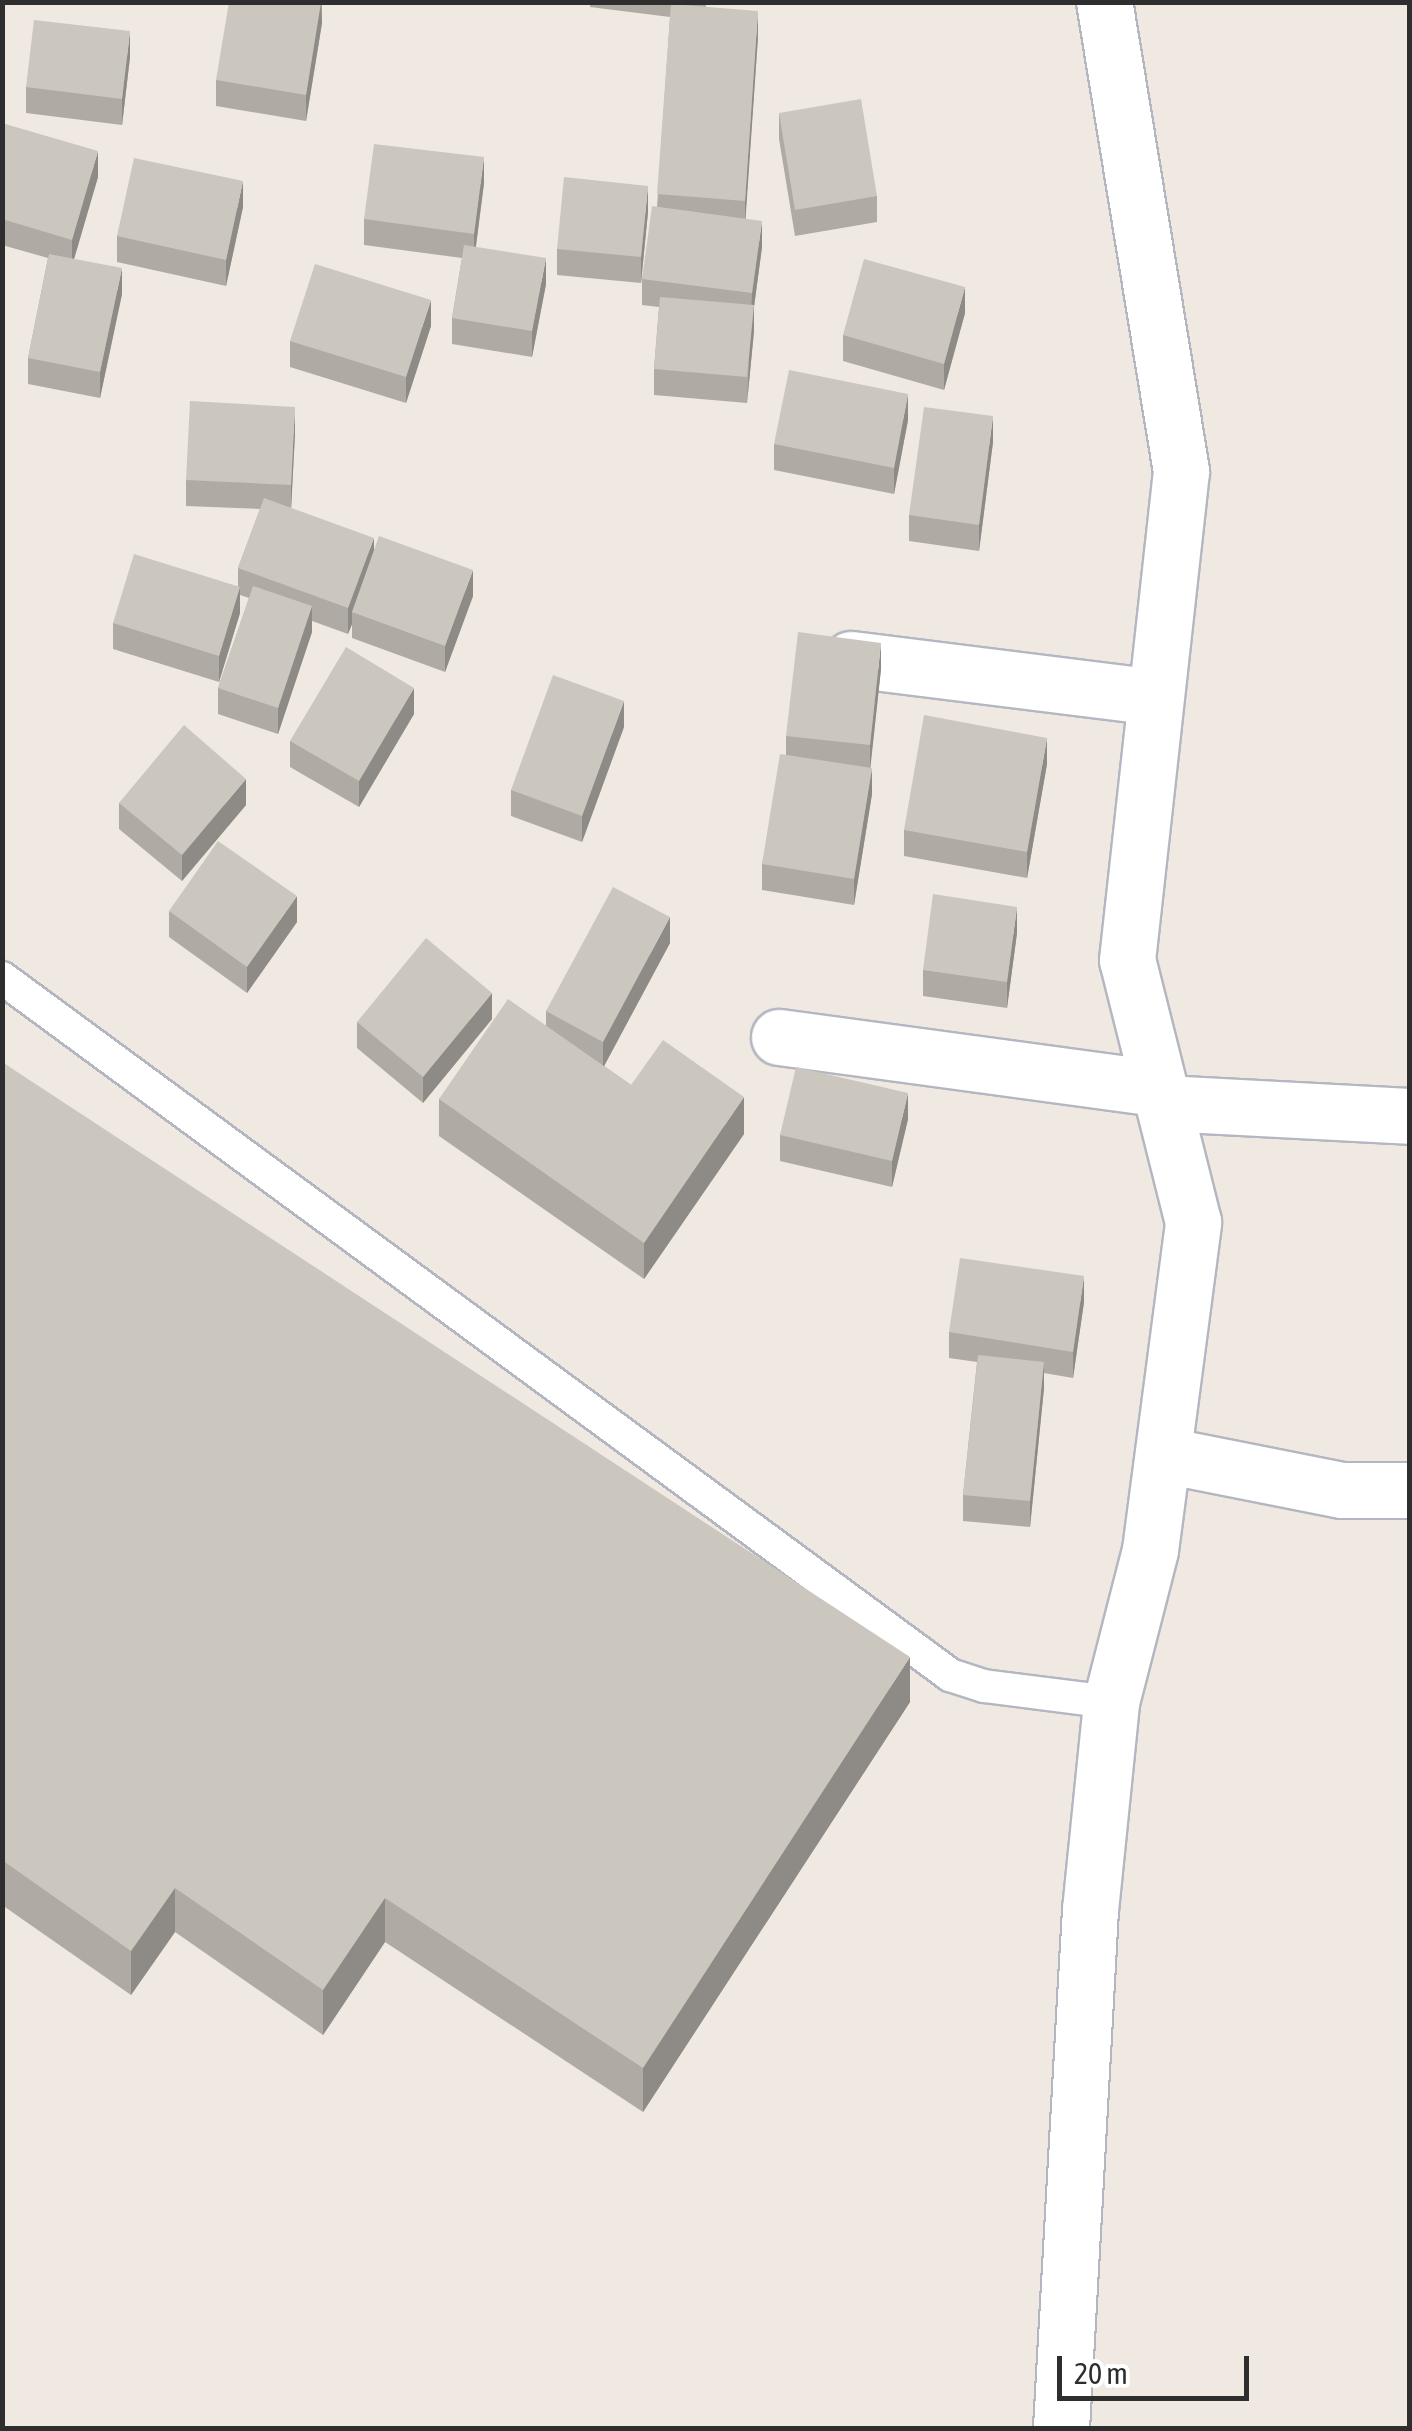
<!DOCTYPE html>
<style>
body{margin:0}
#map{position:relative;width:1412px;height:2431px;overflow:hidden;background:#efe9e1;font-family:"Asap Condensed",sans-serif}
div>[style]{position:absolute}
.roads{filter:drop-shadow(2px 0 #b4b7c1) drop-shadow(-2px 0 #b4b7c1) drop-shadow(0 2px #b4b7c1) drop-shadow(0 -2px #b4b7c1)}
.service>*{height:32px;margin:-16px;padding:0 16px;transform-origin:16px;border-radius:16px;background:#fff}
.minor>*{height:55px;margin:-27.5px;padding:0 27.5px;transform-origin:27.5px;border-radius:27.5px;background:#fff}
.wall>*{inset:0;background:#afaba4}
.shaded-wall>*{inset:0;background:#8e8b86}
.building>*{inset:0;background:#cbc7bf}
span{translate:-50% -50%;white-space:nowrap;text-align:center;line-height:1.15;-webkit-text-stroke:9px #fff;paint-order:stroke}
.frame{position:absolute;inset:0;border:5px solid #2e2e2e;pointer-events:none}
.scale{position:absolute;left:1057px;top:2356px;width:192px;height:45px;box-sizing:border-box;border:5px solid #2e2e2e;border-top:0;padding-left:12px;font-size:30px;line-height:35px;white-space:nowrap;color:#2e2e2e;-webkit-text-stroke:8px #fff;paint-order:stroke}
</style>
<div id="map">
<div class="roads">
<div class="service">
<i style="left:2px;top:978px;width:1177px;rotate:36.32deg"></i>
<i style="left:950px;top:1675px;width:36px;rotate:18deg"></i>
<i style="left:984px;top:1686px;width:128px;rotate:7.2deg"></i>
</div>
<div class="minor">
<i style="left:851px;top:659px;width:306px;rotate:7.1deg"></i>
<i style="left:779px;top:1037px;width:381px;rotate:7.7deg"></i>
<i style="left:1163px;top:1103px;width:247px;rotate:3deg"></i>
<i style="left:1165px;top:1455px;width:180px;rotate:11.2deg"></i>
<i style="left:1342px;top:1490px;width:68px"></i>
<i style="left:1061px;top:2428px;width:519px;rotate:-86.8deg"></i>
<i style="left:1090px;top:1910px;width:209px;rotate:-84.2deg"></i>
<i style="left:1111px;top:1702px;width:157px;rotate:-75.6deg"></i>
<i style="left:1150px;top:1550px;width:331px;rotate:-82.5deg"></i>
<i style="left:1193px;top:1222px;width:270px;rotate:-104.1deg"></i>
<i style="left:1127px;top:960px;width:492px;rotate:-83.7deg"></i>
<i style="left:1181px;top:471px;width:475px;rotate:-99.3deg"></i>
</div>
</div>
<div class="wall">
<i style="clip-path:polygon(322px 2px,322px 23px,306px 121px,216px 106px,216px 80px)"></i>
<i style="clip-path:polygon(590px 2px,706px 2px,706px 7px,758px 37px,745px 219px,762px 247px,754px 307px,754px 331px,747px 403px,654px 395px,654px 369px,659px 307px,642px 305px,642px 279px,657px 207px,670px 17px,590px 7px)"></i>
<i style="clip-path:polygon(130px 57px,122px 125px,26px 113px,26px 87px)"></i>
<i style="clip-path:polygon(779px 113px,877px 196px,877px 222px,795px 236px,779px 139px)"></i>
<i style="clip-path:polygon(2px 123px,98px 177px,74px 259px,122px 294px,100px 398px,28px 384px,28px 358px,48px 258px,2px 245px)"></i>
<i style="clip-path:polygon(484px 183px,476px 247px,546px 284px,532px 357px,452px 344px,452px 318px,462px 258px,364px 245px,364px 219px)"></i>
<i style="clip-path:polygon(243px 207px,226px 286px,117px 262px,117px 236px)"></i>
<i style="clip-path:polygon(648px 212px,641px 283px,557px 275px,557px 249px)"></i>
<i style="clip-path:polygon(965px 313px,944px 390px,843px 361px,843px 335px)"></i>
<i style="clip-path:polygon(431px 326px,406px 403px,290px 367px,290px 341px)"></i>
<i style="clip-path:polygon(908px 420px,894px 494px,774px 470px,774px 444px)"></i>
<i style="clip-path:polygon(295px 433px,291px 508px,374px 552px,473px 596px,445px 672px,352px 638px,352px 624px,348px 634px,312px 621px,312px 632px,278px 734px,218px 714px,218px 688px,249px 598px,240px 595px,240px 613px,219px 682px,113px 649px,113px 623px,238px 587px,238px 568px,260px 509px,186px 506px,186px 480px)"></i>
<i style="clip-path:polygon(993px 442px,979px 551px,909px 541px,909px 515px)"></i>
<i style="clip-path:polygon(881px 669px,870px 768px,872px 794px,854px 905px,762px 890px,762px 864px,786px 755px,786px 736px)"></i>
<i style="clip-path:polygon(414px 714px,359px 807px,290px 767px,290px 741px)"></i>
<i style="clip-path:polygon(624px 727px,582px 842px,511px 816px,511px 790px)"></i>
<i style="clip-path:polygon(1047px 764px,1027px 878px,904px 856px,904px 830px)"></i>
<i style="clip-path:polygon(119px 803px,246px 805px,182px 881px,119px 829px)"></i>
<i style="clip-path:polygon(169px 911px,297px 922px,247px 993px,169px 937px)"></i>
<i style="clip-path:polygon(1017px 933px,1007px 1008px,923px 996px,923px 970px)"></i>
<i style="clip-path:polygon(670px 943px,604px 1066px,631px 1085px,744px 1134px,644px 1279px,439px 1136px,439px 1099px,546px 1026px,546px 1011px)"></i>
<i style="clip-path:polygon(492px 1019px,423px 1103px,357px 1048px,357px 1022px)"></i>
<i style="clip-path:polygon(2px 1062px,910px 1702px,643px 2112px,385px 1942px,323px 2035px,175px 1932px,131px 1995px,2px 1905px)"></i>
<i style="clip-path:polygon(908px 1119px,892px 1187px,780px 1161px,780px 1135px)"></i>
<i style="clip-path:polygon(1084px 1302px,1073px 1378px,1044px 1373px,1044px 1388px,1030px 1527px,963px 1521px,963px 1495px,977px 1362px,949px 1358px,949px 1332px)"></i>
</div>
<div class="shaded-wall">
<i style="clip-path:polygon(321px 2px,322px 23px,306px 121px,306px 95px)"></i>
<i style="clip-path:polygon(758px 11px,758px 37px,745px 227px,745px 201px)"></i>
<i style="clip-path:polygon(130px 31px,130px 57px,122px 125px,122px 99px)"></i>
<i style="clip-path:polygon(98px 151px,98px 177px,72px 266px,72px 240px)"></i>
<i style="clip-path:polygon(484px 157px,484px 183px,474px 260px,474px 234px)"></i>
<i style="clip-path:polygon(243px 181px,243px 207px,226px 286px,226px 260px)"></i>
<i style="clip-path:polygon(648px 186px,648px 212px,641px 283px,641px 257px)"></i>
<i style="clip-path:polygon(762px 221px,762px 247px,754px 307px,754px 331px,747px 403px,752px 293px)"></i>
<i style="clip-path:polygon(546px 258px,546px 284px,532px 357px,532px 331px)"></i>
<i style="clip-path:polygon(122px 268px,122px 294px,100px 398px,100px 372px)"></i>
<i style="clip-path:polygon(965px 287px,965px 313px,944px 390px,944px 364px)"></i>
<i style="clip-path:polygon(431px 300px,431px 326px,406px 403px,406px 377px)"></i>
<i style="clip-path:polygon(908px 394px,908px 420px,894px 494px,894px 468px)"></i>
<i style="clip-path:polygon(295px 407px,295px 433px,291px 511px,291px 485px)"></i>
<i style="clip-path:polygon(993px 416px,993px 442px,979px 551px,979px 525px)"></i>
<i style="clip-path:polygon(374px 538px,374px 564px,352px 612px,352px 624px,348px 634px,348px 608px)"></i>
<i style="clip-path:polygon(473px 570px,473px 596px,445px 672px,445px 646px)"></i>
<i style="clip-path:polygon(240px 587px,240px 613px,219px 682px,219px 656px)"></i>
<i style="clip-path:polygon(312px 606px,312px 632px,278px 734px,278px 708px)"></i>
<i style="clip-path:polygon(881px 643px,881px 669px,870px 771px,870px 745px)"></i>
<i style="clip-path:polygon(414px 688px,414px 714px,359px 807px,359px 781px)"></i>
<i style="clip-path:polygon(624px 701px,624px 727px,582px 842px,582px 816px)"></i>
<i style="clip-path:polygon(1047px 738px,1047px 764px,1027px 878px,1027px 852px)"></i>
<i style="clip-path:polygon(872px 768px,872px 794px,854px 905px,854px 879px)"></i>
<i style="clip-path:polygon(246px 779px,246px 805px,182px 881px,182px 855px)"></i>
<i style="clip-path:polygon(297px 896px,297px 922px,247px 993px,247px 967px)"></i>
<i style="clip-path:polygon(1017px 907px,1017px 933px,1007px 1008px,1007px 982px)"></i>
<i style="clip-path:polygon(670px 917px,670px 943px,603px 1068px,603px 1042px)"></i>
<i style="clip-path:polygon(492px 993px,492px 1019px,423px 1103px,423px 1077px)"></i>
<i style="clip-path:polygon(908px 1093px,908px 1119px,892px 1187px,892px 1161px)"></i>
<i style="clip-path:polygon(744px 1097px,744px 1134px,644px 1279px,644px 1243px)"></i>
<i style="clip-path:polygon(1084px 1276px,1084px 1302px,1073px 1378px,1073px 1352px)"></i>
<i style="clip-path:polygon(1044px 1362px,1044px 1388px,1030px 1527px,1030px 1501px)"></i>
<i style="clip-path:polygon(910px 1657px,910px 1702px,643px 2112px,643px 2068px)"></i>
<i style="clip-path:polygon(175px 1888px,175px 1932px,131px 1995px,131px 1951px)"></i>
<i style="clip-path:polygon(385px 1898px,385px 1942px,323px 2035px,323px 1990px)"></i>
</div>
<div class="building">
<i style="clip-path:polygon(229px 2px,321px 2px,306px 95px,216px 80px)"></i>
<i style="clip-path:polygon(671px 4px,758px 11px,745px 201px,657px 194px)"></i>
<i style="clip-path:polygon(34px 20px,130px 31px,122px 99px,26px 87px)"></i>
<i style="clip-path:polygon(861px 99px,877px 196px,795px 210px,779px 113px)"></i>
<i style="clip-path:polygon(2px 123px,98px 151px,72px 240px,2px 219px)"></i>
<i style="clip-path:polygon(374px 144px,484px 157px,474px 234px,364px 219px)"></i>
<i style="clip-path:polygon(134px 158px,243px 181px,226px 260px,117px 236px)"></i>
<i style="clip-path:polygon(564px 177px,648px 186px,641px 257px,557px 249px)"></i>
<i style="clip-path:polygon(652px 206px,762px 221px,752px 293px,642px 279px)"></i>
<i style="clip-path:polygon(464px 245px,546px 258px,532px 331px,452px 318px)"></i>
<i style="clip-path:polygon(49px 254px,122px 268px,100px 372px,28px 358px)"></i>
<i style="clip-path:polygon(864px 259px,965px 287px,944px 364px,843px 335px)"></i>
<i style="clip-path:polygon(315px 264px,431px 300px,406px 377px,290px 341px)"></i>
<i style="clip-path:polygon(660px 297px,754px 305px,747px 377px,654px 369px)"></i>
<i style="clip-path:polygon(789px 370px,908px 394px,894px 468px,774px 444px)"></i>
<i style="clip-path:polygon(190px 401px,295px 407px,291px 485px,186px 480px)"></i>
<i style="clip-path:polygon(924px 407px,993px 416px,979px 525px,909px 515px)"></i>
<i style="clip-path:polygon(264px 498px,374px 538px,348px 608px,238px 568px)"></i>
<i style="clip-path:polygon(379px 536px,473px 570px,445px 646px,352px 612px)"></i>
<i style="clip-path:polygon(134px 554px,240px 587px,219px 656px,113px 623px)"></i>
<i style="clip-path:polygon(253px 586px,312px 606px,278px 708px,218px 688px)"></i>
<i style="clip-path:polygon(798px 632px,881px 643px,870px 745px,786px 736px)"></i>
<i style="clip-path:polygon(346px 647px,414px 688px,359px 781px,290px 741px)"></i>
<i style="clip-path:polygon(553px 675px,624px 701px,582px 816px,511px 790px)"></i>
<i style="clip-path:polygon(924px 715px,1047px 738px,1027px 852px,904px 830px)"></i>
<i style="clip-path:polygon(184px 725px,246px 779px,182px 855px,119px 803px)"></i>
<i style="clip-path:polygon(780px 754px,872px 768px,854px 879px,762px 864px)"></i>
<i style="clip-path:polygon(218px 841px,297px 896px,247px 967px,169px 911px)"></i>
<i style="clip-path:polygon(613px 887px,670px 917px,603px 1042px,546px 1011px)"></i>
<i style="clip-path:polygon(933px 894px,1017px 907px,1007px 982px,923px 970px)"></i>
<i style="clip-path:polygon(426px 938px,492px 993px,423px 1077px,357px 1022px)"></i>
<i style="clip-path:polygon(508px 999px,631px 1085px,663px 1040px,744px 1097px,644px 1243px,439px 1099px)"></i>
<i style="clip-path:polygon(2px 1062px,910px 1657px,643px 2068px,385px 1898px,323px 1990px,175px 1888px,131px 1951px,2px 1860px)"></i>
<i style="clip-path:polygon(796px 1067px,908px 1093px,892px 1161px,780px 1135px)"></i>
<i style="clip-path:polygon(960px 1258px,1084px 1276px,1073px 1352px,949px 1332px)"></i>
<i style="clip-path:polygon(978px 1355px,1044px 1362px,1030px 1501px,963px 1495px)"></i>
</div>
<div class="frame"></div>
<div class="scale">20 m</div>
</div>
